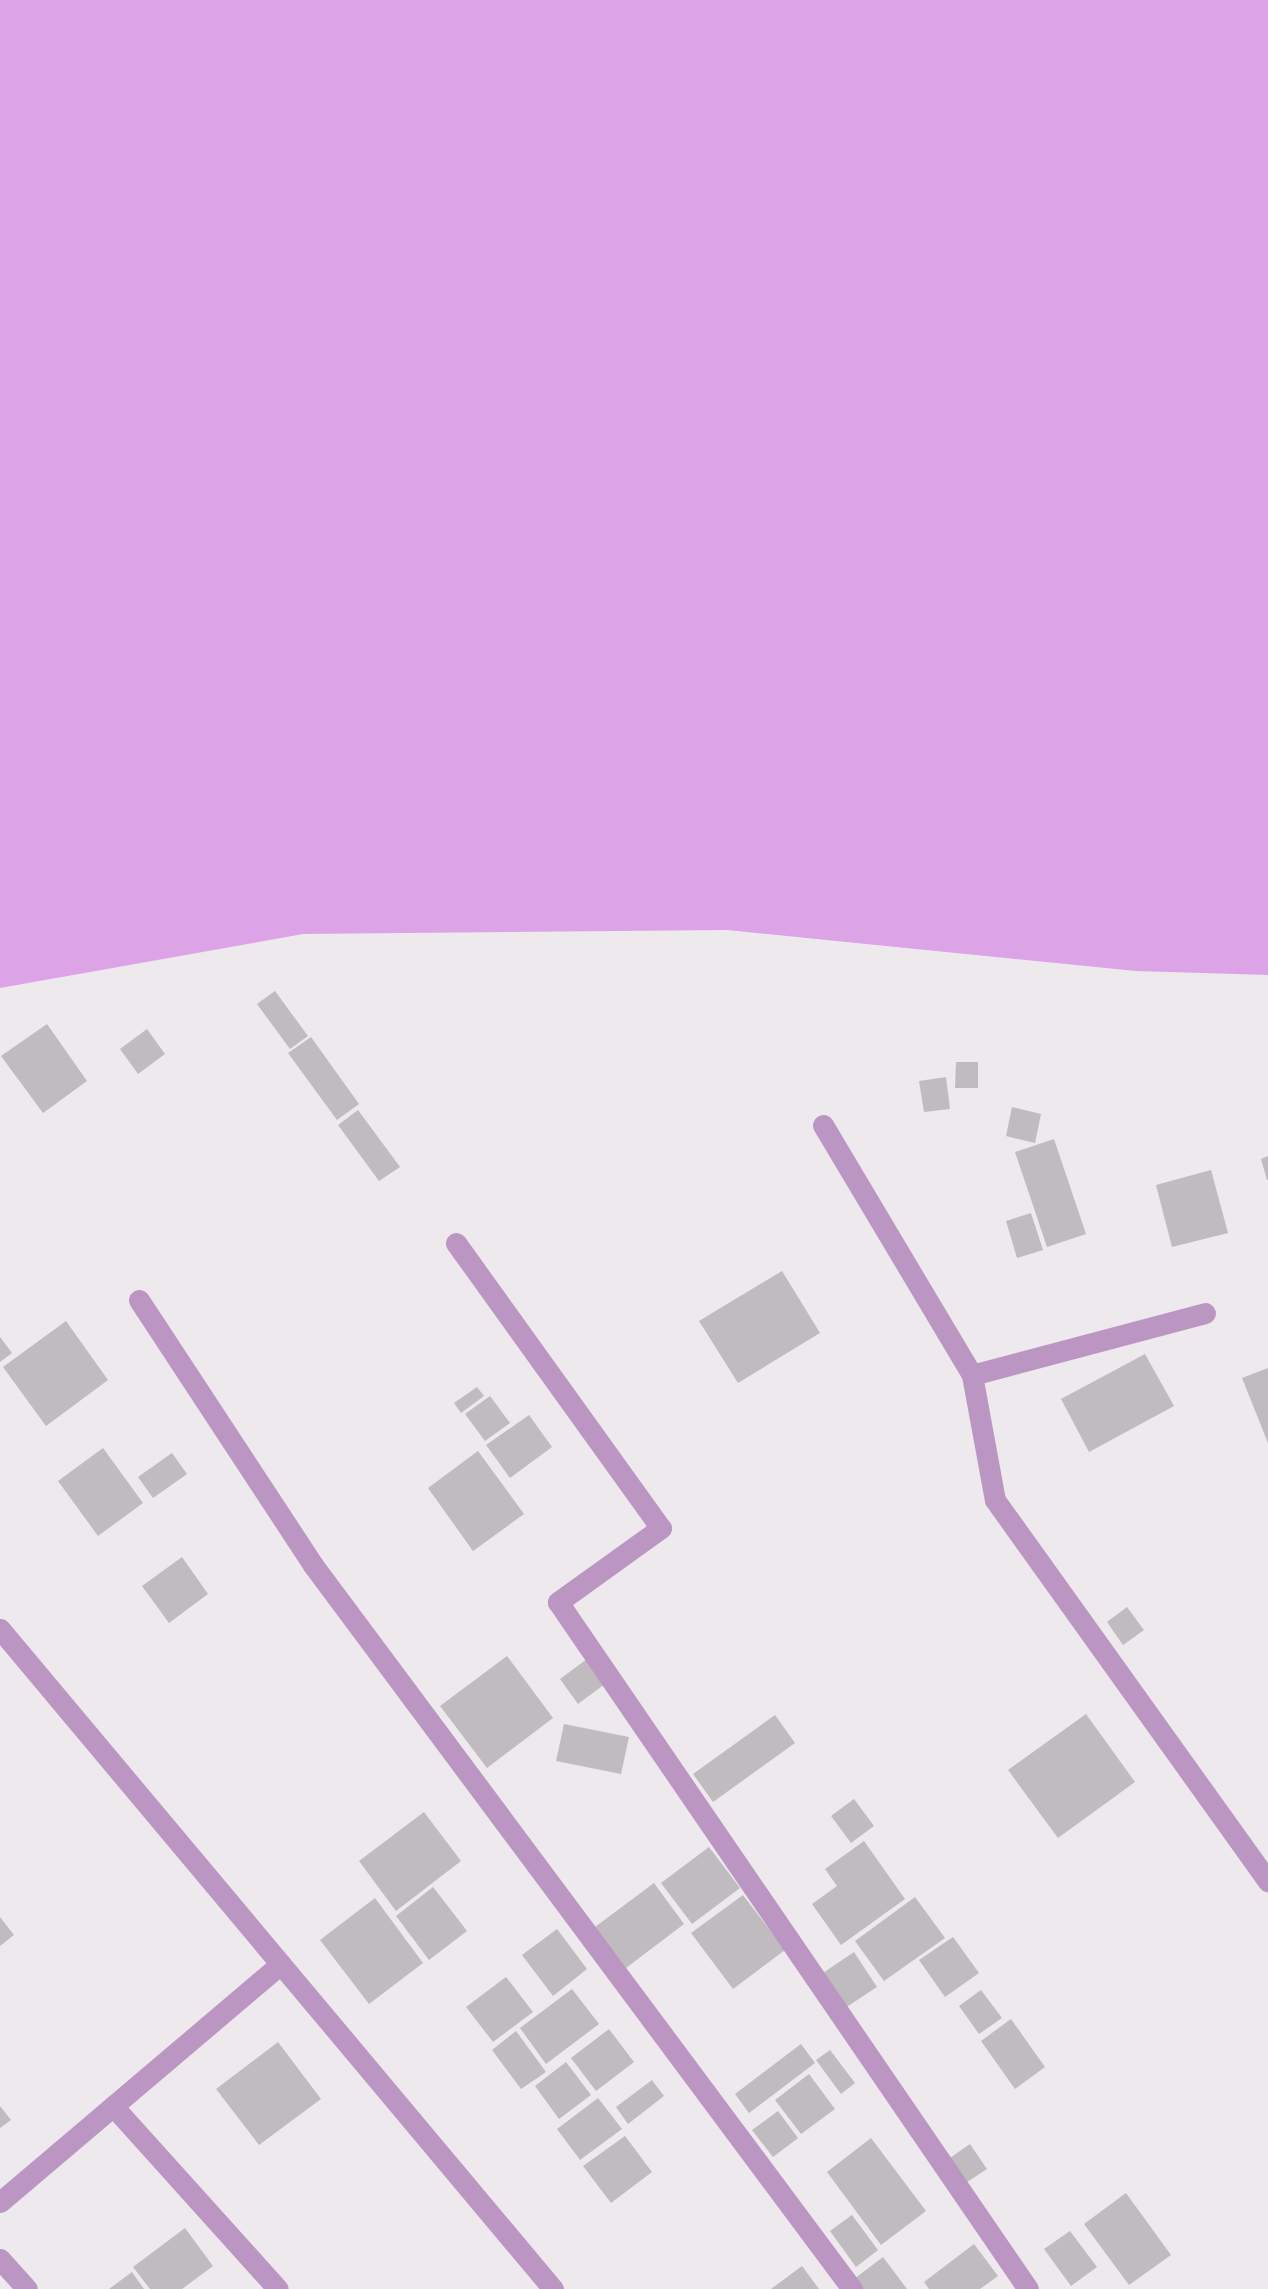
<!DOCTYPE html>
<style>
body{margin:0}
#map{position:relative;width:1268px;height:2289px;overflow:hidden;background:#ede9ed;font-family:Arial,sans-serif}
div>[style]{position:absolute}
.water>*{inset:0;background:#dca4e7}
.building>*{inset:0;background:#bfbbbf}
.street>*{height:21px;margin:-10.5px;padding:0 10.5px;transform-origin:10.5px;border-radius:10.5px;background:#bb96c2}
span{translate:-50% -50%;white-space:nowrap;text-align:center;line-height:1.15;-webkit-text-stroke:6px #ede9ed;paint-order:stroke}
</style>
<div id="map">
<div class="water">
<i style="clip-path:polygon(0 0,1268px 0,1268px 975px,1136px 971px,727px 930px,303px 934px,0 988px)"></i>
</div>
<div class="building">
<i style="clip-path:polygon(275px 991px,308px 1036px,290px 1049px,257px 1004px)"></i>
<i style="clip-path:polygon(47px 1024px,87px 1081px,43px 1113px,1px 1056px)"></i>
<i style="clip-path:polygon(147px 1029px,165px 1054px,138px 1074px,120px 1049px)"></i>
<i style="clip-path:polygon(311px 1037px,359px 1104px,337px 1120px,288px 1053px)"></i>
<i style="clip-path:polygon(956px 1062px,978px 1062px,978px 1088px,955px 1088px)"></i>
<i style="clip-path:polygon(946px 1077px,950px 1109px,924px 1112px,919px 1081px)"></i>
<i style="clip-path:polygon(1012px 1107px,1041px 1114px,1035px 1143px,1006px 1136px)"></i>
<i style="clip-path:polygon(358px 1110px,400px 1167px,379px 1181px,338px 1125px)"></i>
<i style="clip-path:polygon(1054px 1139px,1086px 1234px,1047px 1247px,1015px 1152px)"></i>
<i style="clip-path:polygon(1268px 1156px,1268px 1180px,1267px 1180px,1261px 1159px)"></i>
<i style="clip-path:polygon(1211px 1170px,1228px 1233px,1172px 1247px,1156px 1185px)"></i>
<i style="clip-path:polygon(1031px 1213px,1043px 1250px,1017px 1258px,1006px 1221px)"></i>
<i style="clip-path:polygon(782px 1271px,820px 1333px,738px 1383px,699px 1321px)"></i>
<i style="clip-path:polygon(66px 1321px,108px 1380px,46px 1426px,3px 1367px)"></i>
<i style="clip-path:polygon(0 1337px,12px 1353px,0 1362px)"></i>
<i style="clip-path:polygon(1145px 1354px,1174px 1406px,1089px 1452px,1061px 1399px)"></i>
<i style="clip-path:polygon(1268px 1368px,1268px 1443px,1242px 1378px)"></i>
<i style="clip-path:polygon(477px 1387px,484px 1396px,461px 1413px,454px 1403px)"></i>
<i style="clip-path:polygon(490px 1396px,510px 1423px,485px 1441px,465px 1414px)"></i>
<i style="clip-path:polygon(529px 1415px,552px 1447px,510px 1478px,486px 1445px)"></i>
<i style="clip-path:polygon(103px 1448px,143px 1503px,98px 1536px,58px 1481px)"></i>
<i style="clip-path:polygon(478px 1451px,524px 1514px,473px 1551px,428px 1488px)"></i>
<i style="clip-path:polygon(172px 1453px,187px 1474px,153px 1498px,138px 1477px)"></i>
<i style="clip-path:polygon(182px 1557px,208px 1594px,169px 1623px,142px 1586px)"></i>
<i style="clip-path:polygon(1127px 1607px,1144px 1630px,1123px 1645px,1107px 1622px)"></i>
<i style="clip-path:polygon(507px 1656px,553px 1718px,487px 1768px,440px 1706px)"></i>
<i style="clip-path:polygon(587px 1659px,605px 1684px,578px 1704px,560px 1679px)"></i>
<i style="clip-path:polygon(1086px 1714px,1135px 1782px,1058px 1838px,1008px 1770px)"></i>
<i style="clip-path:polygon(775px 1715px,795px 1743px,713px 1802px,693px 1774px)"></i>
<i style="clip-path:polygon(564px 1724px,629px 1737px,621px 1774px,556px 1761px)"></i>
<i style="clip-path:polygon(854px 1799px,874px 1826px,851px 1843px,831px 1816px)"></i>
<i style="clip-path:polygon(424px 1812px,461px 1861px,396px 1911px,359px 1861px)"></i>
<i style="clip-path:polygon(864px 1841px,905px 1899px,841px 1945px,812px 1904px,837px 1886px,825px 1869px)"></i>
<i style="clip-path:polygon(709px 1847px,740px 1888px,692px 1924px,661px 1883px)"></i>
<i style="clip-path:polygon(654px 1883px,684px 1924px,626px 1968px,595px 1927px)"></i>
<i style="clip-path:polygon(433px 1887px,467px 1931px,429px 1960px,396px 1916px)"></i>
<i style="clip-path:polygon(743px 1895px,785px 1950px,733px 1989px,691px 1933px)"></i>
<i style="clip-path:polygon(915px 1897px,945px 1938px,884px 1981px,855px 1941px)"></i>
<i style="clip-path:polygon(375px 1898px,423px 1963px,369px 2004px,320px 1940px)"></i>
<i style="clip-path:polygon(0 1917px,14px 1935px,0 1946px)"></i>
<i style="clip-path:polygon(557px 1929px,587px 1969px,553px 1996px,522px 1955px)"></i>
<i style="clip-path:polygon(953px 1937px,979px 1973px,945px 1997px,919px 1960px)"></i>
<i style="clip-path:polygon(854px 1952px,877px 1987px,839px 2012px,817px 1977px)"></i>
<i style="clip-path:polygon(506px 1977px,533px 2012px,493px 2042px,466px 2007px)"></i>
<i style="clip-path:polygon(572px 1989px,599px 2024px,546px 2064px,520px 2028px)"></i>
<i style="clip-path:polygon(981px 1990px,1002px 2018px,979px 2034px,959px 2006px)"></i>
<i style="clip-path:polygon(1011px 2019px,1045px 2067px,1015px 2089px,981px 2041px)"></i>
<i style="clip-path:polygon(609px 2029px,634px 2062px,596px 2091px,571px 2058px)"></i>
<i style="clip-path:polygon(516px 2031px,546px 2072px,521px 2089px,492px 2050px)"></i>
<i style="clip-path:polygon(278px 2042px,321px 2099px,259px 2145px,216px 2089px)"></i>
<i style="clip-path:polygon(801px 2044px,815px 2063px,749px 2113px,735px 2094px)"></i>
<i style="clip-path:polygon(830px 2050px,855px 2083px,841px 2094px,816px 2060px)"></i>
<i style="clip-path:polygon(566px 2062px,591px 2095px,559px 2119px,535px 2086px)"></i>
<i style="clip-path:polygon(809px 2074px,835px 2109px,801px 2134px,775px 2100px)"></i>
<i style="clip-path:polygon(652px 2080px,664px 2096px,628px 2124px,616px 2107px)"></i>
<i style="clip-path:polygon(598px 2098px,622px 2129px,580px 2160px,557px 2129px)"></i>
<i style="clip-path:polygon(0 2106px,11px 2120px,0 2128px)"></i>
<i style="clip-path:polygon(778px 2111px,798px 2138px,773px 2157px,752px 2130px)"></i>
<i style="clip-path:polygon(625px 2136px,652px 2172px,611px 2203px,583px 2166px)"></i>
<i style="clip-path:polygon(871px 2138px,926px 2211px,881px 2245px,827px 2172px)"></i>
<i style="clip-path:polygon(970px 2144px,987px 2169px,964px 2184px,947px 2160px)"></i>
<i style="clip-path:polygon(1126px 2193px,1171px 2255px,1129px 2285px,1084px 2224px)"></i>
<i style="clip-path:polygon(852px 2215px,878px 2250px,856px 2267px,830px 2231px)"></i>
<i style="clip-path:polygon(185px 2228px,213px 2266px,182px 2289px,150px 2289px,133px 2267px)"></i>
<i style="clip-path:polygon(1070px 2231px,1097px 2267px,1071px 2286px,1044px 2249px)"></i>
<i style="clip-path:polygon(974px 2244px,998px 2276px,980px 2289px,929px 2289px,924px 2282px)"></i>
<i style="clip-path:polygon(883px 2257px,907px 2289px,855px 2289px,850px 2282px)"></i>
<i style="clip-path:polygon(802px 2266px,819px 2289px,771px 2289px)"></i>
<i style="clip-path:polygon(132px 2272px,144px 2289px,109px 2289px)"></i>
</div>
<div class="street">
<i style="left:823px;top:1125px;width:291px;rotate:59.2deg"></i>
<i style="left:972px;top:1375px;width:127px;rotate:79.6deg"></i>
<i style="left:995px;top:1500px;width:469px;rotate:54.4deg"></i>
<i style="left:456px;top:1243px;width:351px;rotate:54.3deg"></i>
<i style="left:661px;top:1528px;width:127px;rotate:144.3deg"></i>
<i style="left:558px;top:1602px;width:832px;rotate:55.62deg"></i>
<i style="left:139px;top:1300px;width:317px;rotate:56.7deg"></i>
<i style="left:313px;top:1565px;width:903px;rotate:53.33deg"></i>
<i style="left:972px;top:1375px;width:241px;rotate:-14.9deg"></i>
<i style="left:0;top:1629px;width:861px;rotate:50.04deg"></i>
<i style="left:113px;top:2106px;width:246px;rotate:48deg"></i>
<i style="left:0;top:2202px;width:368px;rotate:-40.3deg"></i>
<i style="left:0;top:2259px;width:40px;rotate:48deg"></i>
</div>
</div>
